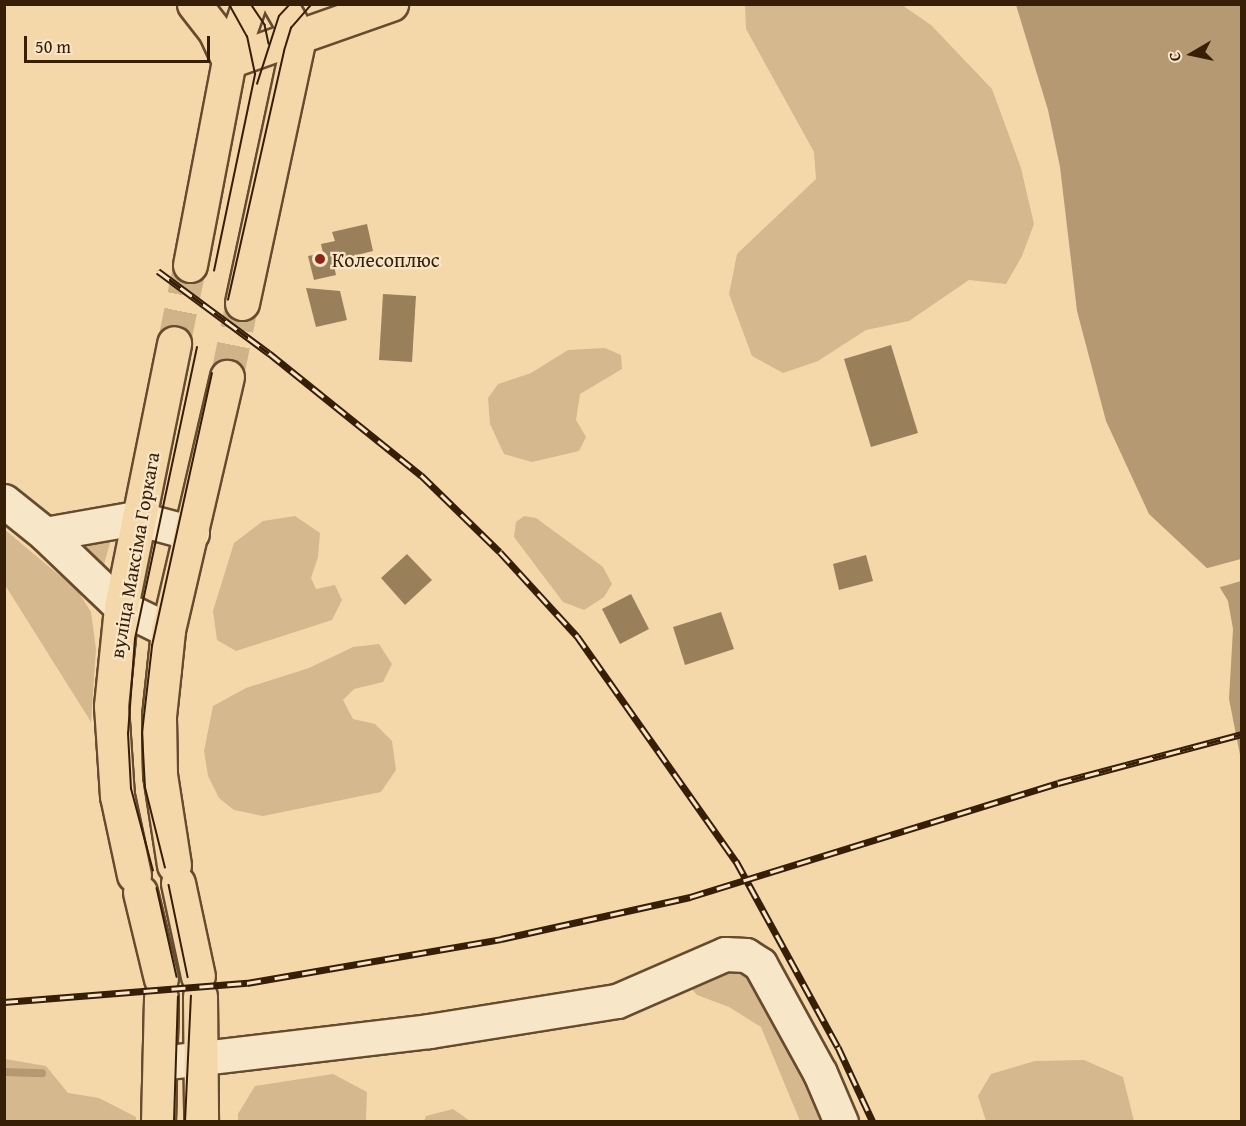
<!DOCTYPE html>
<meta charset="utf-8">
<style>
body{margin:0}
#map{position:relative;width:1246px;height:1126px;overflow:hidden;background:#f5d8aa;font-family:"Gentium Book Plus",serif}
div>[style]{position:absolute}
.green>*{inset:0;background:#d5b88e}
.water>*{inset:0;background:#b49972}
.pier>*{inset:0;background:#f5d8aa}
.stream>*{height:8px;margin:-4px;padding:0 4px;transform-origin:4px;border-radius:4px;background:#b49972}
.building>*{inset:0;background:#9a7f5b}
.major-tunnel>*{height:33px;margin-top:-16.5px;transform-origin:0;background:repeating-linear-gradient(90deg,#cfb389 0 33px,transparent 0 49px)}
.roads{filter:drop-shadow(2px 0 #664c2f) drop-shadow(-2px 0 #664c2f) drop-shadow(0 2px #664c2f) drop-shadow(0 -2px #664c2f)}
.minor>*{height:33px;margin:-16.5px;padding:0 16.5px;transform-origin:16.5px;border-radius:16.5px;background:#f8e6c8}
.major>*{height:33px;margin:-16.5px;padding:0 16.5px;transform-origin:16.5px;border-radius:16.5px;background:#f5d8aa}
.tram>*{height:1.5px;margin:-0.75px;padding:0 0.75px;transform-origin:0.75px;border-radius:0.75px;background:#371e06}
.rail>*{height:7px;margin-top:-3.5px;transform-origin:0;background:repeating-linear-gradient(90deg,#f8e6c8 0 14px,#371e06 0 28px);box-sizing:border-box;border-block:2px solid #371e06}
.dots>*{width:16px;height:16px;translate:-50% -50%;box-sizing:border-box;border:3px solid #f8e6c8;border-radius:50%}
span{translate:-50% -50%;white-space:nowrap;text-align:center;line-height:1.15;-webkit-text-stroke:4.5px #f8e6c8;paint-order:stroke}
.poi-label{font-size:20px;color:#371e06}
.left{translate:0 -50%;text-align:left}
.street-label{font-size:20px;color:#371e06}
.frame{position:absolute;inset:0;border:6px solid #371e06;pointer-events:none}
.north{position:absolute;left:1162px;top:24px;width:60px;height:60px;-webkit-text-stroke:4px #f8e6c8;paint-order:stroke;rotate:261deg;font-size:16px;font-weight:700;line-height:24px;text-align:center;color:#371e06}
.north::after{content:'';display:block;margin:auto;width:21px;height:27px;background:#371e06;clip-path:polygon(50% 0,100% 100%,50% 72%,0 100%)}
.scale{position:absolute;left:24px;top:36px;width:186px;height:27px;box-sizing:border-box;border:3px solid #371e06;border-top:0;padding-left:8px;font-size:18px;line-height:21px;white-space:nowrap;color:#371e06;-webkit-text-stroke:4px #f8e6c8;paint-order:stroke}
</style>
<div id="map">
<div class="green">
<i style="clip-path:polygon(745px 5px,902px 5px,931px 25px,992px 89px,1021px 168px,1034px 224px,1022px 256px,1006px 284px,969px 280px,909px 321px,866px 330px,818px 361px,783px 373px,752px 356px,729px 294px,737px 254px,816px 179px,814px 152px,746px 29px)"></i>
<i style="clip-path:polygon(605px 348px,621px 355px,622px 369px,580px 394px,576px 420px,586px 437px,579px 451px,532px 462px,504px 454px,490px 424px,488px 398px,498px 384px,531px 373px,568px 350px)"></i>
<i style="clip-path:polygon(295px 516px,320px 533px,318px 557px,311px 578px,316px 589px,335px 585px,342px 600px,332px 620px,236px 651px,217px 640px,213px 611px,234px 543px,263px 521px)"></i>
<i style="clip-path:polygon(524px 516px,536px 518px,603px 567px,612px 584px,604px 597px,584px 610px,563px 602px,514px 537px,516px 522px)"></i>
<i style="clip-path:polygon(4px 529px,78px 591px,91px 612px,96px 649px,91px 722px,5px 585px)"></i>
<i style="clip-path:polygon(111px 539px,101px 576px,73px 548px)"></i>
<i style="clip-path:polygon(379px 644px,392px 664px,383px 682px,354px 689px,343px 700px,353px 719px,375px 724px,392px 741px,396px 770px,381px 792px,263px 816px,234px 810px,219px 798px,208px 776px,204px 751px,213px 706px,246px 688px,309px 668px,353px 647px)"></i>
<i style="clip-path:polygon(704px 946px,734px 961px,765px 991px,826px 1121px,800px 1121px,761px 1027px,729px 1007px,697px 995px,682px 978px,686px 952px)"></i>
<i style="clip-path:polygon(5px 1059px,46px 1066px,68px 1093px,99px 1098px,136px 1117px,136px 1121px,5px 1121px)"></i>
<i style="clip-path:polygon(1084px 1060px,1123px 1077px,1134px 1121px,986px 1121px,978px 1096px,991px 1074px,1035px 1061px)"></i>
<i style="clip-path:polygon(333px 1074px,367px 1092px,366px 1121px,238px 1121px,238px 1114px,255px 1086px)"></i>
<i style="clip-path:polygon(453px 1109px,470px 1121px,424px 1121px,426px 1116px)"></i>
</div>
<div class="water">
<i style="clip-path:polygon(1016px 5px,1241px 5px,1241px 760px,1229px 699px,1233px 629px,1228px 601px,1210px 571px,1149px 514px,1106px 421px,1077px 311px,1060px 167px,1048px 110px)"></i>
</div>
<div class="pier">
<i style="clip-path:polygon(1241px 559px,1241px 581px,1217px 588px,1204px 569px)"></i>
</div>
<div class="stream">
<i style="left:4px;top:1072px;width:38px;rotate:2deg"></i>
</div>
<div class="building">
<i style="clip-path:polygon(367px 224px,373px 251px,333px 261px,336px 275px,314px 280px,308px 256px,323px 253px,321px 244px,335px 241px,332px 232px)"></i>
<i style="clip-path:polygon(306px 288px,340px 291px,347px 320px,316px 327px)"></i>
<i style="clip-path:polygon(383px 294px,416px 296px,412px 362px,379px 360px)"></i>
<i style="clip-path:polygon(891px 345px,918px 433px,871px 447px,844px 359px)"></i>
<i style="clip-path:polygon(407px 554px,432px 580px,405px 605px,381px 578px)"></i>
<i style="clip-path:polygon(866px 555px,873px 581px,839px 590px,833px 564px)"></i>
<i style="clip-path:polygon(631px 594px,649px 629px,620px 644px,602px 609px)"></i>
<i style="clip-path:polygon(721px 612px,734px 649px,685px 665px,673px 627px)"></i>
</div>
<div class="major-tunnel">
<i style="left:174px;top:343px;width:80px;rotate:-78.4deg"></i>
<i style="left:227px;top:377px;width:76px;rotate:-78.5deg"></i>
</div>
<div class="roads">
<div class="minor">
<i style="left:4px;top:501px;width:53px;rotate:38.8deg"></i>
<i style="left:45px;top:534px;width:105px;rotate:43.8deg"></i>
<i style="left:121px;top:607px;width:52px;rotate:26.1deg"></i>
<i style="left:45px;top:534px;width:92px;rotate:-10deg"></i>
<i style="left:136px;top:518px;width:58px;rotate:15deg"></i>
<i style="left:161px;top:1063px;width:270px;rotate:-6.8deg"></i>
<i style="left:429px;top:1031px;width:190px;rotate:-9.1deg"></i>
<i style="left:617px;top:1001px;width:118px;rotate:-23.5deg"></i>
<i style="left:725px;top:954px;width:21px;rotate:3deg"></i>
<i style="left:746px;top:955px;width:17px;rotate:33deg"></i>
<i style="left:760px;top:964px;width:124px;rotate:61.2deg"></i>
<i style="left:820px;top:1073px;width:53px;rotate:66.8deg"></i>
</div>
<div class="major">
<i style="left:194px;top:4px;width:34px;rotate:52deg"></i>
<i style="left:215px;top:31px;width:33px;rotate:65deg"></i>
<i style="left:229px;top:61px;width:172px;rotate:-19.4deg"></i>
<i style="left:190px;top:265px;width:208px;rotate:-79.2deg"></i>
<i style="left:229px;top:61px;width:60px;rotate:-70.7deg"></i>
<i style="left:242px;top:303px;width:272px;rotate:-77.9deg"></i>
<i style="left:299px;top:37px;width:38px;rotate:-120deg"></i>
<i style="left:174px;top:865px;width:91px;rotate:-98.8deg"></i>
<i style="left:160px;top:775px;width:59px;rotate:-91deg"></i>
<i style="left:159px;top:716px;width:47px;rotate:-83.9deg"></i>
<i style="left:164px;top:669px;width:39px;rotate:-84deg"></i>
<i style="left:168px;top:630px;width:260px;rotate:-76.9deg"></i>
<i style="left:134px;top:875px;width:81px;rotate:-102.1deg"></i>
<i style="left:117px;top:796px;width:90px;rotate:-93.8deg"></i>
<i style="left:111px;top:706px;width:100px;rotate:-84.2deg"></i>
<i style="left:121px;top:607px;width:269px;rotate:-78.6deg"></i>
<i style="left:178px;top:883px;width:95px;rotate:77.9deg"></i>
<i style="left:140px;top:892px;width:89px;rotate:76.4deg"></i>
<i style="left:200px;top:996px;width:126px;rotate:89.5deg"></i>
<i style="left:158px;top:1122px;width:124px;rotate:-88.6deg"></i>
</div>
</div>
<div class="tram">
<i style="left:251px;top:4px;width:25px;rotate:56deg"></i>
<i style="left:265px;top:25px;width:19px;rotate:78deg"></i>
<i style="left:257px;top:84px;width:71px;rotate:-72.1deg"></i>
<i style="left:279px;top:16px;width:16px;rotate:-47deg"></i>
<i style="left:214px;top:271px;width:201px;rotate:-78.2deg"></i>
<i style="left:255px;top:74px;width:38px;rotate:-102deg"></i>
<i style="left:247px;top:37px;width:38px;rotate:-119deg"></i>
<i style="left:228px;top:300px;width:255px;rotate:-77.3deg"></i>
<i style="left:284px;top:51px;width:24px;rotate:-73deg"></i>
<i style="left:291px;top:28px;width:32px;rotate:-49deg"></i>
<i style="left:165px;top:868px;width:82px;rotate:-104deg"></i>
<i style="left:145px;top:788px;width:55px;rotate:-93.1deg"></i>
<i style="left:142px;top:733px;width:88px;rotate:-83.4deg"></i>
<i style="left:152px;top:646px;width:279px;rotate:-77.6deg"></i>
<i style="left:153px;top:871px;width:85px;rotate:-105deg"></i>
<i style="left:131px;top:789px;width:55px;rotate:-93.1deg"></i>
<i style="left:128px;top:734px;width:95px;rotate:-85.8deg"></i>
<i style="left:135px;top:639px;width:298px;rotate:-78deg"></i>
<i style="left:169px;top:885px;width:94px;rotate:78.3deg"></i>
<i style="left:157px;top:888px;width:91px;rotate:77.3deg"></i>
<i style="left:174px;top:1122px;width:125px;rotate:-88.2deg"></i>
<i style="left:185px;top:1122px;width:126px;rotate:-87.3deg"></i>
</div>
<div class="rail">
<i style="left:158px;top:271px;width:138px;rotate:36.5deg"></i>
<i style="left:269px;top:353px;width:195px;rotate:38.8deg"></i>
<i style="left:421px;top:475px;width:110px;rotate:44.3deg"></i>
<i style="left:500px;top:552px;width:114px;rotate:47.5deg"></i>
<i style="left:577px;top:636px;width:276px;rotate:54.8deg"></i>
<i style="left:736px;top:861px;width:212px;rotate:61.3deg"></i>
<i style="left:838px;top:1047px;width:83px;rotate:65deg"></i>
<i style="left:4px;top:1002px;width:244px;rotate:-4.5deg"></i>
<i style="left:247px;top:983px;width:258px;rotate:-9.8deg"></i>
<i style="left:501px;top:939px;width:194px;rotate:-12.5deg"></i>
<i style="left:690px;top:897px;width:385px;rotate:-17.2deg"></i>
<i style="left:1058px;top:783px;width:190px;rotate:-14.9deg"></i>
</div>
<div class="dots">
<i style="left:320px;top:259px;background:#8f2418"></i>
</div>
<div class="poi-label">
<span class="left" style="left:332px;top:259px">Колесоплюс</span>
</div>
<div class="street-label">
<span style="left:134px;top:555px;rotate:-80deg">вуліца Максіма Горкага</span>
</div>
<div class="frame"></div>
<div class="north">С</div>
<div class="scale">50 m</div>
</div>
